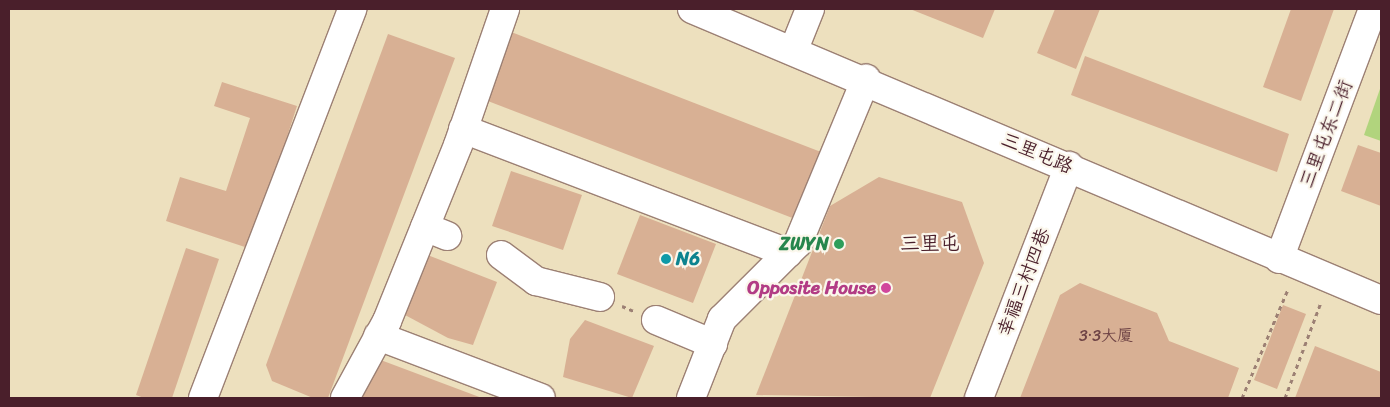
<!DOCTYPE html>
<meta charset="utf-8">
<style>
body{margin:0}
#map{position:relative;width:1390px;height:407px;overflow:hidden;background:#ede0be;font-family:Sriracha,"LXGW WenKai TC",sans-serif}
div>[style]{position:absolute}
.green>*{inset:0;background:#b1d47d}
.building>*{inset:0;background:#d8b094}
.path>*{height:3px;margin-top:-1.5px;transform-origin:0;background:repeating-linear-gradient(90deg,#9c8074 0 4px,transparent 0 8px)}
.roads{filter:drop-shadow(1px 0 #9c8074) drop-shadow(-1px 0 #9c8074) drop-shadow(0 1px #9c8074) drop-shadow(0 -1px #9c8074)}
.minor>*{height:28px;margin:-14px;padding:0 14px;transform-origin:14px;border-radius:14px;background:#fff}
.dots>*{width:14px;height:14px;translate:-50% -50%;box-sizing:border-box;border:2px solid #fbf7ec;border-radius:50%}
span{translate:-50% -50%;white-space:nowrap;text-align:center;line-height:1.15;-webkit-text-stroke:4.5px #fbf7ec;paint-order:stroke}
.number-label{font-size:16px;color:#6e4345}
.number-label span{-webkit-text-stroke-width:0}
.street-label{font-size:19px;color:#4a1f2b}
.leisure-label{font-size:19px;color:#27864d;font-weight:700}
.right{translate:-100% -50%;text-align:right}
.culture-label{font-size:19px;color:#0d838f;font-weight:700}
.left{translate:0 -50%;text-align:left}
.hotel-label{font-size:19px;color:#b23c85;font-weight:700}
.neighbourhood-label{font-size:20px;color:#4a1f2b}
.frame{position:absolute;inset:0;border:10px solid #4a1f2b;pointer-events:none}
</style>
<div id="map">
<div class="green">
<i style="clip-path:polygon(1381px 86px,1381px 141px,1364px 135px)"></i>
</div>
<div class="building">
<i style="clip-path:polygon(910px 9px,995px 9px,983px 38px)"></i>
<i style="clip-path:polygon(1055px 9px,1100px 9px,1076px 69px,1037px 53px)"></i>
<i style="clip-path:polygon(1291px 9px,1334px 9px,1301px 101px,1263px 87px)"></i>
<i style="clip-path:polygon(506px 30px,821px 152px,795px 219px,480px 98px)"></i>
<i style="clip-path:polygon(388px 34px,455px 58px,328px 398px,313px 398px,272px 381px,266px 365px)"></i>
<i style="clip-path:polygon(1085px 56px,1289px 134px,1277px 172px,1071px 95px)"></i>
<i style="clip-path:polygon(222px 82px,297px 106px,251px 249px,166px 221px,180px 177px,226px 191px,250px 118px,214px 106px)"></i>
<i style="clip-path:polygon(1358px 145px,1381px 153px,1381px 206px,1341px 191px)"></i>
<i style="clip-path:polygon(511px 171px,582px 195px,563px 250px,492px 226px)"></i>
<i style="clip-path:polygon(879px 177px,962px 202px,984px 263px,930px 398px,756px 395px,830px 206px)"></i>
<i style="clip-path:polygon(640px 215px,716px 244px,693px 303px,617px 274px)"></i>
<i style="clip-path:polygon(186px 248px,219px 259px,172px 398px,144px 398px,136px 395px)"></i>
<i style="clip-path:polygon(425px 254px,497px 282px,473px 345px,448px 338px,405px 315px)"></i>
<i style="clip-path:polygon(1080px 283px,1157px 313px,1169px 341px,1239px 368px,1228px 398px,1020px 398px,1060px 295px)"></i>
<i style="clip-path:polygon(1283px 305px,1306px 314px,1277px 389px,1254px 380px)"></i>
<i style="clip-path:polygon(585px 320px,654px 346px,632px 398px,563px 377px,570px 339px)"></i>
<i style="clip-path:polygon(1315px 346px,1381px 372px,1381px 398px,1295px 398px)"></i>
<i style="clip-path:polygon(378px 359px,482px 398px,362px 398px)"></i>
</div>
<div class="path">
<i style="left:622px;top:306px;width:13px;rotate:23deg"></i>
<i style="left:1242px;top:398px;width:118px;rotate:-67.1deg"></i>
<i style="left:1285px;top:398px;width:103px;rotate:-69.4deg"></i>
</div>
<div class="roads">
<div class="minor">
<i style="left:692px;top:9px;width:748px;rotate:22.9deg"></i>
<i style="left:794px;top:49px;width:43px;rotate:-68.2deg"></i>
<i style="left:463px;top:129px;width:348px;rotate:20.9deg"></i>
<i style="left:425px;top:227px;width:24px;rotate:22deg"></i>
<i style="left:501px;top:255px;width:44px;rotate:36.6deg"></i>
<i style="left:536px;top:281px;width:66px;rotate:14deg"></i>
<i style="left:1279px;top:259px;width:267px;rotate:-69.4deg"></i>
<i style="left:656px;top:320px;width:62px;rotate:22.8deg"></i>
<i style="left:378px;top:336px;width:174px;rotate:20.8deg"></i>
<i style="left:203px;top:398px;width:417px;rotate:-69deg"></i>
<i style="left:345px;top:398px;width:88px;rotate:-61.4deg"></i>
<i style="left:387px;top:321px;width:190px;rotate:-68deg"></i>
<i style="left:458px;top:145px;width:144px;rotate:-70.9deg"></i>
<i style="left:691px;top:398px;width:85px;rotate:-68.6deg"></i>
<i style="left:722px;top:319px;width:107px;rotate:-45deg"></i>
<i style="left:798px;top:243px;width:178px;rotate:-67.5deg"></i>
<i style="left:979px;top:398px;width:249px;rotate:-68.8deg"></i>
</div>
</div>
<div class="dots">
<i style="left:839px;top:244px;background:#2e9e5b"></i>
<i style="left:666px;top:259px;background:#0f9aa8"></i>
<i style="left:886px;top:288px;background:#d1479c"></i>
</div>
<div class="number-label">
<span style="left:1106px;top:336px">3·3大厦</span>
</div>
<div class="street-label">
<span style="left:1326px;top:134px;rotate:-69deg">三里屯东二街</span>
<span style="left:1037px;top:153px;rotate:23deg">三里屯路</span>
<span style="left:1024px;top:282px;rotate:-69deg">幸福三村四巷</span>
</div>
<div class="leisure-label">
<span class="right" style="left:829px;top:244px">ZWYN</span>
</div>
<div class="culture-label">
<span class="left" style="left:676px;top:259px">N6</span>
</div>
<div class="hotel-label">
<span class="right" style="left:876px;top:288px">Opposite House</span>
</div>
<div class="neighbourhood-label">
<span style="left:930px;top:243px">三里屯</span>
</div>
<div class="frame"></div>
</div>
